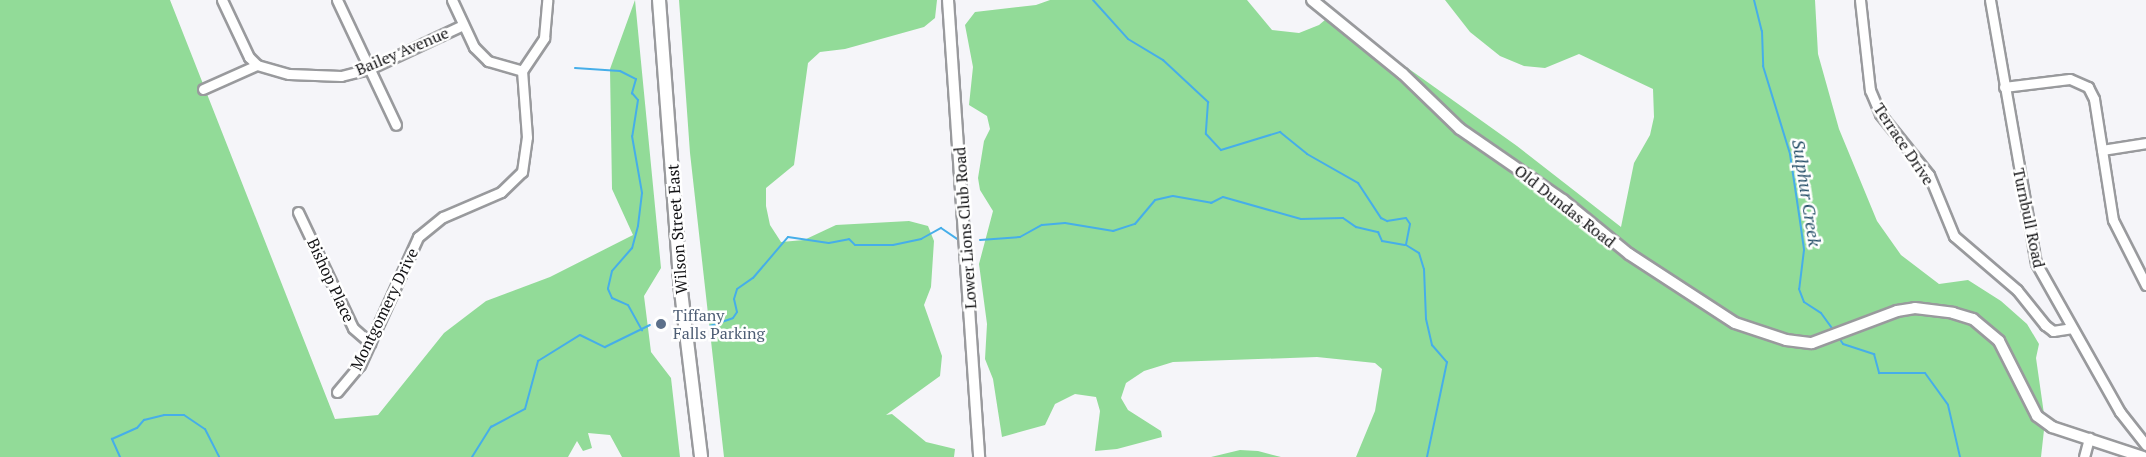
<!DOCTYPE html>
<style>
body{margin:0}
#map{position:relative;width:2146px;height:457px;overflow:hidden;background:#f5f5f9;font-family:"PT Serif",serif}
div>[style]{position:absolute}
.green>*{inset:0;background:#92db98}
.stream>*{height:2px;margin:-1px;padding:0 1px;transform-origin:1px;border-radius:1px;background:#46aee9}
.roads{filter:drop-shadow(2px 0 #999a9d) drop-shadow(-2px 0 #999a9d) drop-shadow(0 2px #999a9d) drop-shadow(0 -2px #999a9d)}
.minor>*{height:9px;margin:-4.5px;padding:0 4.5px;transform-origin:4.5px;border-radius:4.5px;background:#fff}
.tertiary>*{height:10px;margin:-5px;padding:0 5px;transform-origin:5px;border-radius:5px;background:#fff}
.secondary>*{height:12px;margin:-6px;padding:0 6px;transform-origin:6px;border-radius:6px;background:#fff}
.dots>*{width:16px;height:16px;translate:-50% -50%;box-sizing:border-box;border:3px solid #fff;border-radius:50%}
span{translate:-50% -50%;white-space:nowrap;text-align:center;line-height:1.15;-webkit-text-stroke:5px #fff;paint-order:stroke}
.street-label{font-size:16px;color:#121214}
.service-label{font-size:16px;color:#4e5e75}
.left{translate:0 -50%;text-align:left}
.water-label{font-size:18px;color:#244e67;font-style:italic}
</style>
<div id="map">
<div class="green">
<i style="clip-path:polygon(0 0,170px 0,335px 419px,378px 415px,444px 333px,486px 301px,550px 277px,633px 235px,612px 189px,610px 69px,635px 0,661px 268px,644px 296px,651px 352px,671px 378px,680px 457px,622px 457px,610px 435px,588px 433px,592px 448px,583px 451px,577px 441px,568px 457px,0 457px)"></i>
<i style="clip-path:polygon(679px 0,937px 0,935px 18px,924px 27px,845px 49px,820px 52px,808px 63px,794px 165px,766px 188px,766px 206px,770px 225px,781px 242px,804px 240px,836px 225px,909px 221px,928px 226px,934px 241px,931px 287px,924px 305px,942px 356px,940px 376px,886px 415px,892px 414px,926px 442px,955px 449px,954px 457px,724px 457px,690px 153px)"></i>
<i style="clip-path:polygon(1050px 0,1247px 0,1272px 30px,1299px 33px,1319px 25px,1332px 14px,1517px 146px,1621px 227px,1634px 163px,1650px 135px,1654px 117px,1653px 89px,1579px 54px,1545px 68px,1524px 66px,1500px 56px,1470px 32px,1445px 0,1815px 0,1818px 54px,1839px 129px,1877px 221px,1901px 255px,1939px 284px,1968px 280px,2001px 301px,2027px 324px,2039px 344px,2036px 358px,2045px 421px,2041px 457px,1356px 457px,1375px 411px,1382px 369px,1375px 363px,1317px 357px,1173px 362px,1144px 371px,1126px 383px,1121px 398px,1128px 410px,1161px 431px,1162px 437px,1117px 449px,1095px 451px,1100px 411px,1096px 397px,1075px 394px,1055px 404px,1045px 425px,1002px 437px,993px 379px,985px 359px,987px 324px,979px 264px,993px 211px,980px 190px,978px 178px,984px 141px,990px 129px,987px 116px,969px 105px,973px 67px,965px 25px,975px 12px,1036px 5px)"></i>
<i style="clip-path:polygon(1240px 450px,1258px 451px,1281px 457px,1211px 457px)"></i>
</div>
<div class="stream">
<i style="left:1093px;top:0;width:52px;rotate:48.1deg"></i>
<i style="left:1128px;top:39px;width:41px;rotate:31deg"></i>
<i style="left:1163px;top:60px;width:62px;rotate:43deg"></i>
<i style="left:1208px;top:102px;width:32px;rotate:94deg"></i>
<i style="left:1206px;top:134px;width:22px;rotate:47deg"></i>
<i style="left:1221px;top:150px;width:62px;rotate:-17deg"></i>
<i style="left:1280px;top:132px;width:35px;rotate:39deg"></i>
<i style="left:1307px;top:154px;width:59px;rotate:29.6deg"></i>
<i style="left:1358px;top:183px;width:42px;rotate:56.7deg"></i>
<i style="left:1381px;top:218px;width:7px;rotate:27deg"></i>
<i style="left:1387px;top:221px;width:19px;rotate:-9deg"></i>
<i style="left:1406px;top:218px;width:7px;rotate:56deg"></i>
<i style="left:1410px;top:224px;width:21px;rotate:101deg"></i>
<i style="left:1406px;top:245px;width:15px;rotate:32deg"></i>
<i style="left:1419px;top:253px;width:17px;rotate:73deg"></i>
<i style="left:1424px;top:269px;width:50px;rotate:87.7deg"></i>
<i style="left:1426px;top:319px;width:27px;rotate:77deg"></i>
<i style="left:1432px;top:345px;width:23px;rotate:49deg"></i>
<i style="left:1447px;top:362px;width:97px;rotate:101.9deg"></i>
<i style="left:1754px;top:0;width:32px;rotate:76deg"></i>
<i style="left:1762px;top:31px;width:35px;rotate:88deg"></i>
<i style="left:1763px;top:66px;width:92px;rotate:72.9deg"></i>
<i style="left:1790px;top:154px;width:68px;rotate:81.5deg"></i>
<i style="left:1800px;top:221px;width:29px;rotate:82deg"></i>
<i style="left:1804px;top:250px;width:39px;rotate:97deg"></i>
<i style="left:1799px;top:289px;width:14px;rotate:69deg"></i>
<i style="left:1804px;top:302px;width:20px;rotate:33deg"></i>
<i style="left:1821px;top:313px;width:22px;rotate:54deg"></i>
<i style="left:575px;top:68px;width:45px;rotate:3.8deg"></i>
<i style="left:620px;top:71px;width:18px;rotate:27deg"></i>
<i style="left:636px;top:79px;width:15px;rotate:106deg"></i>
<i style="left:632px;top:93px;width:9px;rotate:49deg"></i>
<i style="left:638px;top:100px;width:36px;rotate:99deg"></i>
<i style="left:632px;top:136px;width:58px;rotate:80deg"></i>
<i style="left:642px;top:193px;width:33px;rotate:97deg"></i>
<i style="left:638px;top:226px;width:23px;rotate:105deg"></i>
<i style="left:632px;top:248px;width:30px;rotate:131deg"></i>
<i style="left:612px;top:271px;width:18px;rotate:103deg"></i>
<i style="left:608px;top:289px;width:10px;rotate:66deg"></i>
<i style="left:612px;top:298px;width:17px;rotate:24deg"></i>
<i style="left:628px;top:305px;width:29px;rotate:61deg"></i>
<i style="left:980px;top:240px;width:40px;rotate:-4.3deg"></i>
<i style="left:1020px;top:237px;width:25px;rotate:-29deg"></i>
<i style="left:1042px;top:225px;width:23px;rotate:-5deg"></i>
<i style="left:1065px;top:223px;width:49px;rotate:9.5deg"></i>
<i style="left:1113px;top:231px;width:23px;rotate:-18deg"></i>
<i style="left:1135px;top:224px;width:31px;rotate:-50deg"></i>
<i style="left:1155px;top:200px;width:18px;rotate:-13deg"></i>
<i style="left:1173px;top:196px;width:39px;rotate:10deg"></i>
<i style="left:1211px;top:203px;width:13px;rotate:-27deg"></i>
<i style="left:1223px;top:197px;width:81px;rotate:15.8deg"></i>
<i style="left:1301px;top:219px;width:42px;rotate:-1.4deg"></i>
<i style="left:1343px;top:218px;width:16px;rotate:35deg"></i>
<i style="left:1356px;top:227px;width:23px;rotate:13deg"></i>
<i style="left:1378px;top:232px;width:10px;rotate:66deg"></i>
<i style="left:1382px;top:241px;width:23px;rotate:10deg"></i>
<i style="left:710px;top:326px;width:24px;rotate:-19deg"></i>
<i style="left:733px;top:318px;width:7px;rotate:-56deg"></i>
<i style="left:737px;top:312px;width:13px;rotate:-103deg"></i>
<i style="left:734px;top:299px;width:10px;rotate:-73deg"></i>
<i style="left:737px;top:289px;width:19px;rotate:-35deg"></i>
<i style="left:753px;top:278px;width:54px;rotate:-49.5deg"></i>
<i style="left:788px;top:237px;width:41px;rotate:8.3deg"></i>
<i style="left:829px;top:243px;width:20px;rotate:-11deg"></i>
<i style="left:849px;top:239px;width:8px;rotate:45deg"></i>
<i style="left:855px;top:245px;width:38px"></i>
<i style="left:893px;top:245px;width:29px;rotate:-12deg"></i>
<i style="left:921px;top:239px;width:23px;rotate:-29deg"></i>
<i style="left:941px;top:228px;width:22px;rotate:34deg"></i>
<i style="left:1839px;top:338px;width:7px;rotate:56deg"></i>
<i style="left:1843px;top:344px;width:33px;rotate:18deg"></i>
<i style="left:1874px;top:354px;width:20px;rotate:75deg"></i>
<i style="left:1879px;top:373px;width:46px"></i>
<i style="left:1925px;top:373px;width:39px;rotate:54deg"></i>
<i style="left:1948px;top:405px;width:53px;rotate:77deg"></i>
<i style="left:120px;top:457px;width:20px;rotate:-114deg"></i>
<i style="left:112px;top:439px;width:27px;rotate:-24deg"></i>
<i style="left:137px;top:428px;width:11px;rotate:-49deg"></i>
<i style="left:144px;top:420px;width:21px;rotate:-14deg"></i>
<i style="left:164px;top:415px;width:20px"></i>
<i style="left:184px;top:415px;width:25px;rotate:34deg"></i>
<i style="left:205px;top:429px;width:31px;rotate:63deg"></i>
<i style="left:472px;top:457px;width:36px;rotate:-58deg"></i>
<i style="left:491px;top:427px;width:38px;rotate:-28deg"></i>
<i style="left:525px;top:409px;width:50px;rotate:-74.8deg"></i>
<i style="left:538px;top:361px;width:49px;rotate:-31.8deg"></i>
<i style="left:580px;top:335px;width:28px;rotate:26deg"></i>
<i style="left:605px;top:347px;width:50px;rotate:-26.1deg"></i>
</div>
<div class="roads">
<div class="minor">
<i style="left:222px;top:0;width:63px;rotate:64.7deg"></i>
<i style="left:249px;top:57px;width:11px;rotate:45deg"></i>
<i style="left:337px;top:0;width:138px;rotate:64.7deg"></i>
<i style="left:452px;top:0;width:52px;rotate:64.9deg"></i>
<i style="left:474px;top:47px;width:20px;rotate:45deg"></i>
<i style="left:488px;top:61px;width:35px;rotate:16deg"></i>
<i style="left:1860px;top:0;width:91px;rotate:83.7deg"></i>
<i style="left:1870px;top:90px;width:26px;rotate:67deg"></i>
<i style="left:1880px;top:114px;width:78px;rotate:51.2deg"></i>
<i style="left:1929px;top:175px;width:66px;rotate:67.7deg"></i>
<i style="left:1954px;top:236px;width:83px;rotate:40.6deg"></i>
<i style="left:2017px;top:290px;width:45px;rotate:51.3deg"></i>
<i style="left:2045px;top:325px;width:10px;rotate:37deg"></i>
<i style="left:2053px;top:331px;width:18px;rotate:-9deg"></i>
<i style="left:1990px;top:0;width:267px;rotate:80.1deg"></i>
<i style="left:2036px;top:263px;width:171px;rotate:60.6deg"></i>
<i style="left:2120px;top:412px;width:42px;rotate:51.8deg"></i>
<i style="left:2004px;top:87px;width:66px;rotate:-6.9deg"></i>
<i style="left:2070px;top:79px;width:20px;rotate:24deg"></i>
<i style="left:2088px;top:87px;width:13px;rotate:63deg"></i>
<i style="left:2094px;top:99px;width:122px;rotate:81.1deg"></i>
<i style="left:2113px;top:220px;width:73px;rotate:63.1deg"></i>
<i style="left:203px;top:89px;width:59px;rotate:-24deg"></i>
<i style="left:257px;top:65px;width:33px;rotate:16deg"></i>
<i style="left:289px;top:74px;width:52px;rotate:2.2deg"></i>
<i style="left:341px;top:76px;width:29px;rotate:-14deg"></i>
<i style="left:369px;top:69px;width:104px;rotate:-25.1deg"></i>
<i style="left:2102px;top:150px;width:45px;rotate:-9deg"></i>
<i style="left:298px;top:212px;width:128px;rotate:64.6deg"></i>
<i style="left:353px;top:328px;width:23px;rotate:41deg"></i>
<i style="left:337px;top:392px;width:35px;rotate:-50deg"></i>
<i style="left:360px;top:365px;width:141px;rotate:-65.6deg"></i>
<i style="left:418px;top:237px;width:32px;rotate:-39deg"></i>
<i style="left:443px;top:217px;width:63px;rotate:-23.3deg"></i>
<i style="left:501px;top:192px;width:29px;rotate:-44deg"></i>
<i style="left:522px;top:172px;width:35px;rotate:-82deg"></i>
<i style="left:527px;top:137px;width:66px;rotate:-94.3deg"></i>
<i style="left:522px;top:71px;width:40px;rotate:-56deg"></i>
<i style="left:544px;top:38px;width:38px;rotate:-85deg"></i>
<i style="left:2084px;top:457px;width:20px;rotate:-75deg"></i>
</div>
<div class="tertiary">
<i style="left:948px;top:0;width:458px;rotate:86.1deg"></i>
<i style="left:1312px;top:0;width:117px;rotate:39.1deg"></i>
<i style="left:1403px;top:74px;width:79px;rotate:44deg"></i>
<i style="left:1460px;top:129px;width:125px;rotate:34.6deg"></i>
<i style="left:1563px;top:200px;width:85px;rotate:39.3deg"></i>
<i style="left:1629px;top:254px;width:126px;rotate:33.1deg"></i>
<i style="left:1735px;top:323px;width:54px;rotate:18.4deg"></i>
<i style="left:1786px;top:340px;width:26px;rotate:7deg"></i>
<i style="left:1812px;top:343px;width:91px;rotate:-20.6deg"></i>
<i style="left:1897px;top:311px;width:18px;rotate:-9deg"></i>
<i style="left:1915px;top:308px;width:38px;rotate:7deg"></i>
<i style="left:1953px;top:313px;width:21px;rotate:17deg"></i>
<i style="left:1973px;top:319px;width:34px;rotate:40deg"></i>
<i style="left:1999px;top:341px;width:84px;rotate:63.1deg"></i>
<i style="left:2037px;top:416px;width:19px;rotate:36deg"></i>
<i style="left:2052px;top:427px;width:96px;rotate:18.2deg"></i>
</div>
<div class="secondary">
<i style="left:659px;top:0;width:292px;rotate:85.7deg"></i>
<i style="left:681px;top:291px;width:167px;rotate:83.1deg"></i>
</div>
</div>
<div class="dots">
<i style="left:661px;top:324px;background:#5c6f8a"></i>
</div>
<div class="street-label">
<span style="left:402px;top:51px;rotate:-23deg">Bailey Avenue</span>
<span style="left:1904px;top:144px;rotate:56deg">Terrace Drive</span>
<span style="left:1565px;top:206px;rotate:38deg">Old Dundas Road</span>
<span style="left:2029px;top:218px;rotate:78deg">Turnbull Road</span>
<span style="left:965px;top:228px;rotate:-94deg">Lower Lions Club Road</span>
<span style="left:677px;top:229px;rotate:-94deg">Wilson Street East</span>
<span style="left:331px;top:280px;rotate:65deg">Bishop Place</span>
<span style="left:384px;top:309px;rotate:-64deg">Montgomery Drive</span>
</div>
<div class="service-label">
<span class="left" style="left:673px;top:324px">Tiffany<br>Falls Parking</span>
</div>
<div class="water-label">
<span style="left:1807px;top:193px;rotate:81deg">Sulphur Creek</span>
</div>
</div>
